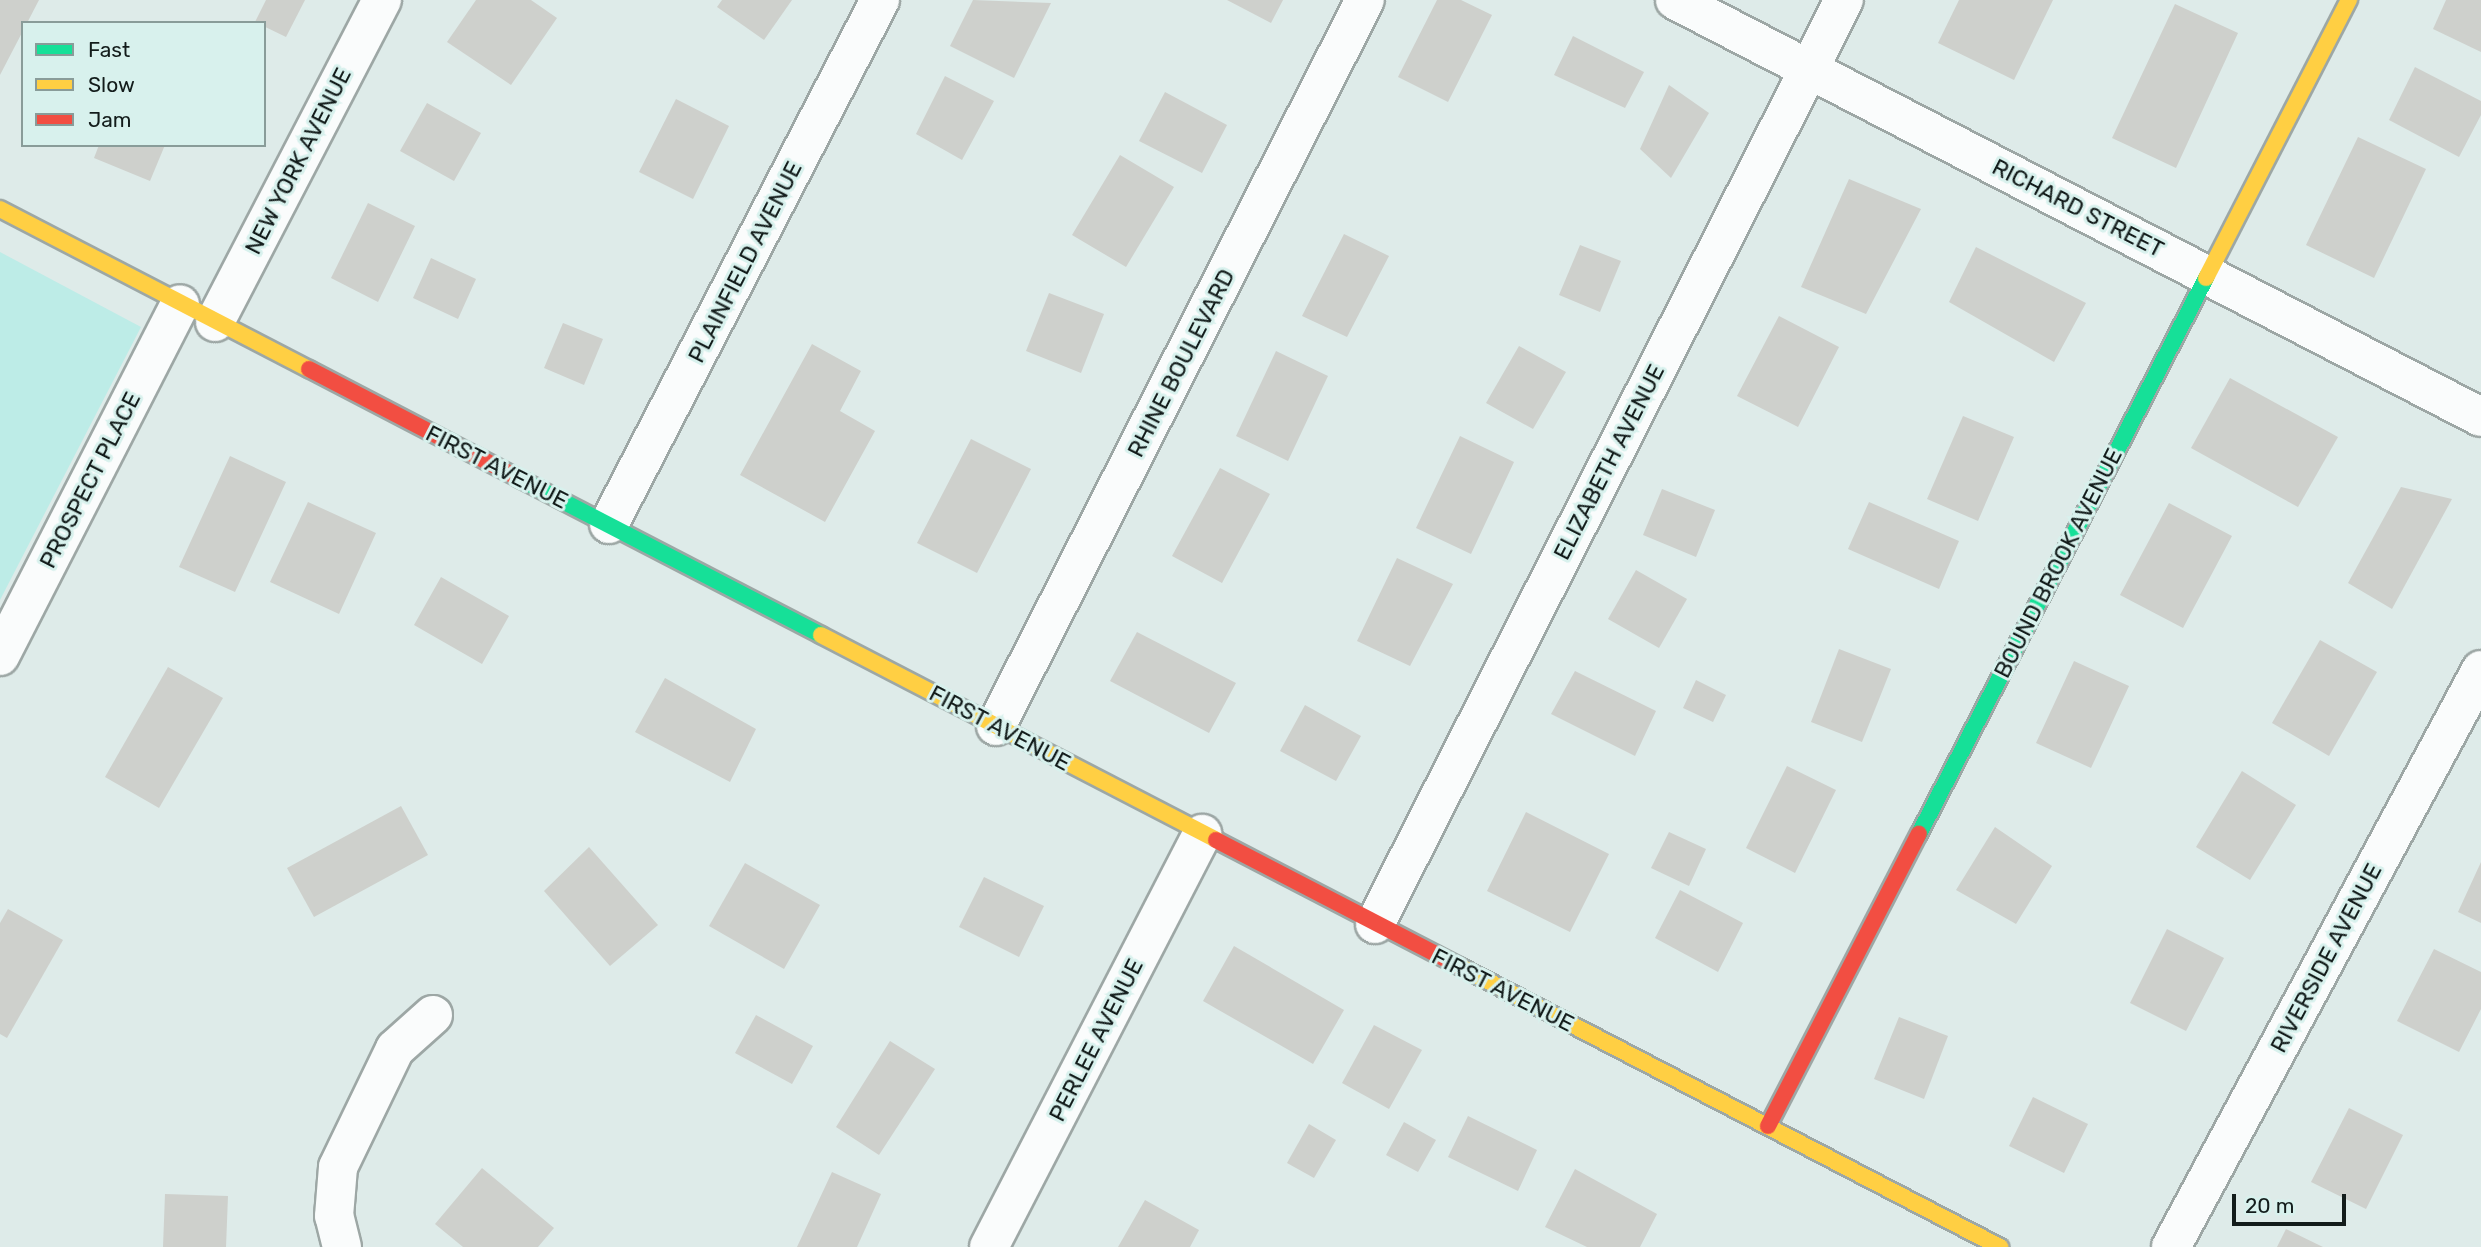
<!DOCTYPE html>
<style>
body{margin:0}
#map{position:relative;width:2481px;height:1247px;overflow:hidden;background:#deebe9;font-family:Rubik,sans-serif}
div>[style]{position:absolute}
.green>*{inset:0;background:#bdece7}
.building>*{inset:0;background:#ced0cc}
.roads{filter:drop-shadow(2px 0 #9da7a5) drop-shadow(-2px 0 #9da7a5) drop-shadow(0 2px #9da7a5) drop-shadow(0 -2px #9da7a5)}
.street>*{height:38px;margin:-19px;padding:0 19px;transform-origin:19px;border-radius:19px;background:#fafcfc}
.fast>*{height:16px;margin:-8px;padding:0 8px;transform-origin:8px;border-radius:8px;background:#16e098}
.slow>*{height:16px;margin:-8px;padding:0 8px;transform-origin:8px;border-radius:8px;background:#ffcf43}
.jam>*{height:16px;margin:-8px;padding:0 8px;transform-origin:8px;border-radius:8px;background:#f24e42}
span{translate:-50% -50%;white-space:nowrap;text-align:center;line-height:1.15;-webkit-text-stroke:6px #d8f1ed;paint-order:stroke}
.street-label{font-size:23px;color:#131c1b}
.legend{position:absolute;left:21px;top:21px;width:245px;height:126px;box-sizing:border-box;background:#d8f1ed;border:2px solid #899c99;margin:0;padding:9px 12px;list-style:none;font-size:21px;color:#131c1b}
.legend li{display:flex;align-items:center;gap:14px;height:35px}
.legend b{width:35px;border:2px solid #899c99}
.scale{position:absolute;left:2232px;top:1194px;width:114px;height:32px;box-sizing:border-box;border:4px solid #131c1b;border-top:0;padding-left:9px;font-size:21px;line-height:24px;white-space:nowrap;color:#131c1b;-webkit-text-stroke:5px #d8f1ed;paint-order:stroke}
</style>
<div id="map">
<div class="green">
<i style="clip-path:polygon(0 252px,141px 327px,0 600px)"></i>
</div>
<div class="building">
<i style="clip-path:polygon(0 0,39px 0,0 75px)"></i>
<i style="clip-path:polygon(266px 0,305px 0,286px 37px,255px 22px)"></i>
<i style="clip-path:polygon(476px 0,531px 0,557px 18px,511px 85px,447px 42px)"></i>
<i style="clip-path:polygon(722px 0,792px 0,764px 40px,717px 7px)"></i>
<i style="clip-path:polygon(973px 0,1051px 3px,1014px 78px,950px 46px)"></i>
<i style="clip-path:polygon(1227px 0,1283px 0,1271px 23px)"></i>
<i style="clip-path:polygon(1437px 0,1461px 0,1492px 15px,1448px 102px,1398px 77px)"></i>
<i style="clip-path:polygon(1959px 0,2053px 0,2014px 80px,1938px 43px)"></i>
<i style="clip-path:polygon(2446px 0,2481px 0,2481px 52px,2433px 29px)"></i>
<i style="clip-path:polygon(2175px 4px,2238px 33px,2176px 168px,2112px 138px)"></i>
<i style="clip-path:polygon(1573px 36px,1644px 72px,1625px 108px,1554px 75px)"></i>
<i style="clip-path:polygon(2415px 67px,2481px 101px,2481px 115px,2459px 157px,2389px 120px)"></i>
<i style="clip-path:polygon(945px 76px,994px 101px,962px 160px,916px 134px)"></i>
<i style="clip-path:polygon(1669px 85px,1709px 113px,1671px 178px,1640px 149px)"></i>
<i style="clip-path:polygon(1165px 92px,1227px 125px,1202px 173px,1139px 141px)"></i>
<i style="clip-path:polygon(676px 99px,729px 126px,693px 199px,639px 172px)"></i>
<i style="clip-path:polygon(427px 103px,481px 133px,454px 181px,400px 151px)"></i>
<i style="clip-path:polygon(2358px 137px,2426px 169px,2374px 278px,2306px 245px)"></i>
<i style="clip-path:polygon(99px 145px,165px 145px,150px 181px,94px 158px)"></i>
<i style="clip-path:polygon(1120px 155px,1174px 187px,1126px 267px,1072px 235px)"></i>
<i style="clip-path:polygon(1849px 179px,1921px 209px,1866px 314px,1801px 287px)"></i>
<i style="clip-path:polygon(368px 203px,415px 226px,378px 302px,331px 278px)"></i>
<i style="clip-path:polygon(1344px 234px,1389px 256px,1347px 337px,1302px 316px)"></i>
<i style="clip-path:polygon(1580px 245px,1621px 261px,1600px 312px,1559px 295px)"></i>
<i style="clip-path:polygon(1976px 247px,2086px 303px,2054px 362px,1949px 302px)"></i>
<i style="clip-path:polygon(431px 258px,476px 279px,458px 319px,413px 298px)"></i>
<i style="clip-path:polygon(1049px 293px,1104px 314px,1081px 373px,1026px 351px)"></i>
<i style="clip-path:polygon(1779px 316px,1839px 347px,1798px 427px,1737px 396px)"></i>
<i style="clip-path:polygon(563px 323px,603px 339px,584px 385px,544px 368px)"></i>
<i style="clip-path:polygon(812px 344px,861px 371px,840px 411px,875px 431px,825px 522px,740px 475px)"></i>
<i style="clip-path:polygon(1519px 346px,1566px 372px,1533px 429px,1486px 403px)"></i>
<i style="clip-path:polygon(1276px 351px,1328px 376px,1288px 461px,1236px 436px)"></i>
<i style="clip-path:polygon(2230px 378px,2338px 437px,2298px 507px,2191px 448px)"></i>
<i style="clip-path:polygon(1963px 416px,2014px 437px,1978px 521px,1927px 499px)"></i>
<i style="clip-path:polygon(1460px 436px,1514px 462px,1471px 554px,1416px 528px)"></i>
<i style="clip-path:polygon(971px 439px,1031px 469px,977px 573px,917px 543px)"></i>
<i style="clip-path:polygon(230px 456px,286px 482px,235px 592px,179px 567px)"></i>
<i style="clip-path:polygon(1220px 468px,1270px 494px,1222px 583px,1172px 556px)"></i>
<i style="clip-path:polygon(2401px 487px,2452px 499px,2392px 609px,2348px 583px)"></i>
<i style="clip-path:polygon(1662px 489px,1715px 510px,1696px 557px,1643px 535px)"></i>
<i style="clip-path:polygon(308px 502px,376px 533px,339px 614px,270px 582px)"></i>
<i style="clip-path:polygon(1869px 502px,1959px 541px,1939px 589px,1848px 549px)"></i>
<i style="clip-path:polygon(2169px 503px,2232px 536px,2183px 628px,2120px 595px)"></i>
<i style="clip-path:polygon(1397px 558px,1453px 584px,1410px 666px,1357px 641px)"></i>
<i style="clip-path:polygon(1636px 570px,1687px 599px,1659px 648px,1608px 619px)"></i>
<i style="clip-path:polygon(441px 577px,509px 616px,482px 664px,414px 625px)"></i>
<i style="clip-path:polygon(1137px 632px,1236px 683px,1209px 733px,1110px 681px)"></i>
<i style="clip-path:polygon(2320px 640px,2377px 672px,2329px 756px,2272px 723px)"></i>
<i style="clip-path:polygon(1839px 649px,1891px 669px,1862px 742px,1811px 722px)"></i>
<i style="clip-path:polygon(2074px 661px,2129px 686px,2091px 768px,2036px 743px)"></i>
<i style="clip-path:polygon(168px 667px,223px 698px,159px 808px,105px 777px)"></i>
<i style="clip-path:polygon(1575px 671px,1656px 711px,1635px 756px,1551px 714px)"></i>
<i style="clip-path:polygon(665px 678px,756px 729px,730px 782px,635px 732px)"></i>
<i style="clip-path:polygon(1696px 680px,1726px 695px,1713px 722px,1683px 708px)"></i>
<i style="clip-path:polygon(1305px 705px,1361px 736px,1336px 781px,1280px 751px)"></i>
<i style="clip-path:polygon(1787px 766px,1836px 790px,1795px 873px,1746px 848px)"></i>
<i style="clip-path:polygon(2242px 771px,2296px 805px,2250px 880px,2196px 847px)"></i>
<i style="clip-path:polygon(401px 806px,428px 855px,314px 917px,287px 868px)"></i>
<i style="clip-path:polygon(1526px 812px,1609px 854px,1570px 932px,1487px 891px)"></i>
<i style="clip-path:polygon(1995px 827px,2052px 866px,2016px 924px,1956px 890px)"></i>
<i style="clip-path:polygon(1669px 832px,1706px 849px,1689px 886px,1651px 868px)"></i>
<i style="clip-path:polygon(589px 847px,658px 925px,610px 966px,544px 891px)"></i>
<i style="clip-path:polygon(2481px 862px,2481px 923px,2458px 912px)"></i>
<i style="clip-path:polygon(745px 863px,820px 905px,784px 969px,709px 926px)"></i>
<i style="clip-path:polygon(984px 877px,1044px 906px,1019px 957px,959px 927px)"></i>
<i style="clip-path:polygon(1680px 890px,1743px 923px,1718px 972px,1655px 938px)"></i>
<i style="clip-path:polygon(8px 909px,63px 940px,7px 1038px,0 1034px,0 923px)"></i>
<i style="clip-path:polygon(2167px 929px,2224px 958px,2186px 1031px,2130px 1003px)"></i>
<i style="clip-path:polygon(1234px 946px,1344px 1010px,1313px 1064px,1203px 1001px)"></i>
<i style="clip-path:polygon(2434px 949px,2481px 972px,2481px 1009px,2459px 1052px,2397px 1021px)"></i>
<i style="clip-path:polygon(756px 1015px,813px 1046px,792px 1084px,735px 1053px)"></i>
<i style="clip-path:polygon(1899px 1017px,1948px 1036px,1924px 1099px,1874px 1079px)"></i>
<i style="clip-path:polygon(1374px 1025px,1422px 1050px,1389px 1109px,1342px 1083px)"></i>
<i style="clip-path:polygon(890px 1041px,935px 1069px,879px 1155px,836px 1127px)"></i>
<i style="clip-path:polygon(2033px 1097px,2088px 1124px,2064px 1173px,2009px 1146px)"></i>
<i style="clip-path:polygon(2349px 1108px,2403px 1135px,2366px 1209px,2311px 1182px)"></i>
<i style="clip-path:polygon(1468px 1116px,1537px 1150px,1518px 1191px,1448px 1157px)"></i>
<i style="clip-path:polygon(1404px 1122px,1436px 1140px,1418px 1172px,1386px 1155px)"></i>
<i style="clip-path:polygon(1309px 1124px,1336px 1140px,1314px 1178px,1287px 1163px)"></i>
<i style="clip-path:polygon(482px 1168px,554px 1228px,538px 1247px,463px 1247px,435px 1224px)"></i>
<i style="clip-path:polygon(1575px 1169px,1657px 1214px,1640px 1247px,1587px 1247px,1545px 1227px)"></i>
<i style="clip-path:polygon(832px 1172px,881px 1194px,857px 1247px,797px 1247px)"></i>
<i style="clip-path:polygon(165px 1194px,228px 1196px,226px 1247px,163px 1247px)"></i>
<i style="clip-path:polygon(1145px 1200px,1199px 1230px,1190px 1247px,1118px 1247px)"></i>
<i style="clip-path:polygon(2286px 1229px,2323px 1247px,2277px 1247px)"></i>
</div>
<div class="roads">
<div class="street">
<i style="left:1675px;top:0;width:907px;rotate:27.36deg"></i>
<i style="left:215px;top:322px;width:363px;rotate:-62.6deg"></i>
<i style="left:609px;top:524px;width:590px;rotate:-62.65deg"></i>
<i style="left:0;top:656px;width:395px;rotate:-62.9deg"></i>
<i style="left:996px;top:726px;width:814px;rotate:-63.06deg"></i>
<i style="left:1375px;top:924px;width:1036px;rotate:-63.09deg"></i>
<i style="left:342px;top:1247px;width:32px;rotate:-104deg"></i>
<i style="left:334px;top:1216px;width:49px;rotate:-85.3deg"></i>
<i style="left:338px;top:1167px;width:131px;rotate:-64.2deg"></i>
<i style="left:395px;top:1049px;width:51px;rotate:-41.8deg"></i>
<i style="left:989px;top:1247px;width:465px;rotate:-62.7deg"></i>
<i style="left:2171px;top:1247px;width:655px;rotate:-61.75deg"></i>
</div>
<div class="fast">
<i style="left:520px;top:479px;width:339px;rotate:27.4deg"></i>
<i style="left:1919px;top:834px;width:626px;rotate:-62.7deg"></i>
</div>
<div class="slow">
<i style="left:0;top:209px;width:348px;rotate:27.4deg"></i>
<i style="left:2206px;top:278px;width:313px;rotate:-62.8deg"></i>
<i style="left:821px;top:635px;width:445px;rotate:27.4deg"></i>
<i style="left:1459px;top:966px;width:610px;rotate:27.45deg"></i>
</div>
<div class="jam">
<i style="left:309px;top:369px;width:238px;rotate:27.5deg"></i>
<i style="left:1216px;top:840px;width:274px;rotate:27.4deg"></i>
<i style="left:1768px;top:1126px;width:329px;rotate:-62.7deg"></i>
</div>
</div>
<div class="street-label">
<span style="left:298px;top:161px;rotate:-63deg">NEW YORK AVENUE</span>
<span style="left:2078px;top:208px;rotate:27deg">RICHARD STREET</span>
<span style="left:745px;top:262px;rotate:-63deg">PLAINFIELD AVENUE</span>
<span style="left:1181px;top:363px;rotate:-63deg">RHINE BOULEVARD</span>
<span style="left:1609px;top:462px;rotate:-63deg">ELIZABETH AVENUE</span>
<span style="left:497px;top:467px;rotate:27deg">FIRST AVENUE</span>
<span style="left:90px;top:480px;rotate:-63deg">PROSPECT PLACE</span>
<span style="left:2058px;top:563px;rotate:-63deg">BOUND BROOK AVENUE</span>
<span style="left:1000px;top:728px;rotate:28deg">FIRST AVENUE</span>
<span style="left:2326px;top:958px;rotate:-62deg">RIVERSIDE AVENUE</span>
<span style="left:1503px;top:990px;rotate:27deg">FIRST AVENUE</span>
<span style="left:1096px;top:1040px;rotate:-63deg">PERLEE AVENUE</span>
</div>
<ul class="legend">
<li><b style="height:9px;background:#16e098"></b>Fast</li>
<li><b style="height:9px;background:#ffcf43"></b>Slow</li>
<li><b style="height:9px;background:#f24e42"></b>Jam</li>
</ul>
<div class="scale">20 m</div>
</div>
